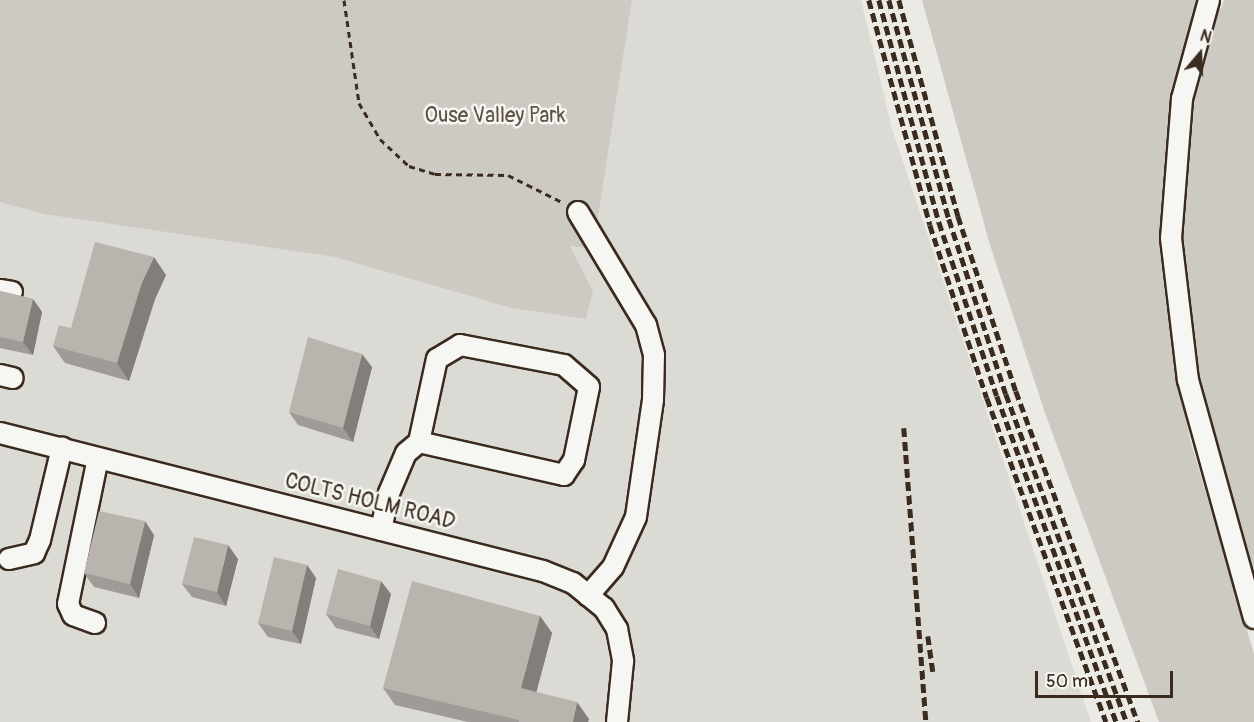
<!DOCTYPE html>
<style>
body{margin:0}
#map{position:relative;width:1254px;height:722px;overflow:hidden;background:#ebeae5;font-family:Pangolin,sans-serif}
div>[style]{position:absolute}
.built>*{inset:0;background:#dcdad4}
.green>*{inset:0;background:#cdcac4}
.path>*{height:3px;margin-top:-1.5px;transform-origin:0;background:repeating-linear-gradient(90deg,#3b2a1e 0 6px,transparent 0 10.5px)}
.roads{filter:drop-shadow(2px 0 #3b2a1e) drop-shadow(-2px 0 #3b2a1e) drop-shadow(0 2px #3b2a1e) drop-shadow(0 -2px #3b2a1e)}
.minor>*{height:20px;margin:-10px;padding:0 10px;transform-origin:10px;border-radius:10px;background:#f6f6f2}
.rail>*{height:4.5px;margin-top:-2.25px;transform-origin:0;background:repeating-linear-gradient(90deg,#3b2a1e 0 9px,transparent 0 13.5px)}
.wall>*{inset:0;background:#a09b96}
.shaded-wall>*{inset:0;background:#827e7a}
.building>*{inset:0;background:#bab4ae}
span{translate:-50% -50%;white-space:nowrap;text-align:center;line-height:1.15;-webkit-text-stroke:5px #f6f6f2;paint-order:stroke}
.park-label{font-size:21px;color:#605248}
.street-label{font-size:21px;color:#3b2a1e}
.north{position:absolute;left:1170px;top:24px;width:60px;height:60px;-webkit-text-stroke:4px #f6f6f2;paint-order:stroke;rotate:19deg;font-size:16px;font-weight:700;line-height:24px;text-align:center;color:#3b2a1e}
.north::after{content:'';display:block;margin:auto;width:21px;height:27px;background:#3b2a1e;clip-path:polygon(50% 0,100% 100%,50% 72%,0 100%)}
.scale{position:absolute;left:1035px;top:671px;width:138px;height:27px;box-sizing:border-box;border:3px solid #3b2a1e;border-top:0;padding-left:8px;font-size:18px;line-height:21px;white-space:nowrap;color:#3b2a1e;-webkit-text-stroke:4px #f6f6f2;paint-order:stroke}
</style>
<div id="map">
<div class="built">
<i style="clip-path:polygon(632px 0,861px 0,892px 129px,1091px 722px,0 722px,0 40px,593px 249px)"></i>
</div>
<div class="green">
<i style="clip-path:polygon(0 0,632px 0,593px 249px,570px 246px,593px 291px,586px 319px,512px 308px,335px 257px,44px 214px,0 202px)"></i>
<i style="clip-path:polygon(922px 0,1209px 0,1207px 5px,1221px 9px,1224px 0,1254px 0,1254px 618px,1211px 469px,1167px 231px,1163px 270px,1172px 348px,1190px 439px,1254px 654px,1254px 722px,1159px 722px,1045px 413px,990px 245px)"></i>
</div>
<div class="path">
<i style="left:344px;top:0;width:104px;rotate:81.7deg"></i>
<i style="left:359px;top:103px;width:42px;rotate:59.7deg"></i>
<i style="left:380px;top:139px;width:40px;rotate:43deg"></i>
<i style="left:409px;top:166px;width:27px;rotate:17deg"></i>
<i style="left:435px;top:174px;width:73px;rotate:0.8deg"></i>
<i style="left:508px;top:175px;width:60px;rotate:26.6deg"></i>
</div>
<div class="roads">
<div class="minor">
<i style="left:1209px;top:0;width:103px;rotate:105.3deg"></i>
<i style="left:1182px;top:99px;width:139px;rotate:94.5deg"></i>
<i style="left:1171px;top:238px;width:143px;rotate:83.2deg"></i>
<i style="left:1188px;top:380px;width:247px;rotate:74.5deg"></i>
<i style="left:578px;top:212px;width:132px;rotate:59deg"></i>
<i style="left:646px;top:325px;width:31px;rotate:75deg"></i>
<i style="left:654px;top:355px;width:45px;rotate:91.3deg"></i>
<i style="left:653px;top:400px;width:118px;rotate:98.3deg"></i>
<i style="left:636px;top:517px;width:55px;rotate:114.7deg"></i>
<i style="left:613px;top:567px;width:38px;rotate:131deg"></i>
<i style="left:0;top:290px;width:12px;rotate:9deg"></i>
<i style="left:0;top:375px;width:13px;rotate:13deg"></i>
<i style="left:0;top:433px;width:560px;rotate:14.26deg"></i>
<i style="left:543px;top:571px;width:32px;rotate:22deg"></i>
<i style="left:573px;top:583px;width:40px;rotate:39deg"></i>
<i style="left:604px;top:608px;width:25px;rotate:58deg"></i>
<i style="left:617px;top:629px;width:33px;rotate:79deg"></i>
<i style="left:623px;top:661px;width:61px;rotate:95.6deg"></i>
<i style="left:381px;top:530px;width:38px;rotate:-78deg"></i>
<i style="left:389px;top:493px;width:43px;rotate:-67deg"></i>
<i style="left:406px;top:453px;width:17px;rotate:-40deg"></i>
<i style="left:419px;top:442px;width:85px;rotate:-77.8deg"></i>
<i style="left:437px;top:359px;width:27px;rotate:-31deg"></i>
<i style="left:460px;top:345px;width:106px;rotate:10.9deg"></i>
<i style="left:564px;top:365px;width:33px;rotate:41deg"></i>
<i style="left:589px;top:387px;width:75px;rotate:101.6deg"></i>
<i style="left:574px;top:460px;width:18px;rotate:124deg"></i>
<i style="left:564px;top:475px;width:149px;rotate:-167.2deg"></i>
<i style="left:9px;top:559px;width:26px;rotate:-13deg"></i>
<i style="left:34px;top:553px;width:14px;rotate:-65deg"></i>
<i style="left:40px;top:540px;width:95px;rotate:-76.6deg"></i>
<i style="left:95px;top:623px;width:23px;rotate:-160deg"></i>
<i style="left:73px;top:615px;width:12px;rotate:-114deg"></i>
<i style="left:68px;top:604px;width:149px;rotate:-78.4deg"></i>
</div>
</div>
<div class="rail">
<i style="left:869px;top:0;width:233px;rotate:74.8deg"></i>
<i style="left:930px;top:225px;width:182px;rotate:71.8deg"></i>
<i style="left:987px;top:398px;width:345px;rotate:69.8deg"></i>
<i style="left:879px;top:0;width:230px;rotate:74.9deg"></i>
<i style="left:939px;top:222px;width:183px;rotate:71.6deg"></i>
<i style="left:997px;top:396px;width:347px;rotate:69.9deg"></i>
<i style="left:889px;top:0;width:227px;rotate:74.7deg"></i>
<i style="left:949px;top:219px;width:184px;rotate:72deg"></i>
<i style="left:1006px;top:394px;width:350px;rotate:69.8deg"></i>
<i style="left:899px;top:0;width:224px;rotate:74.7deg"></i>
<i style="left:958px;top:216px;width:184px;rotate:71.7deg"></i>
<i style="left:1016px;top:391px;width:353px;rotate:69.8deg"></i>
<i style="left:904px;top:428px;width:295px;rotate:85.7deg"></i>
<i style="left:928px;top:636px;width:36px;rotate:82deg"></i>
</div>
<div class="wall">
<i style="clip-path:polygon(166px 275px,155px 299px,129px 381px,65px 363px,53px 346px,71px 328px)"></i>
<i style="clip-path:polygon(0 291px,33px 299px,42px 312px,33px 355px,0 348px)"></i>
<i style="clip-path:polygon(372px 367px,353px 442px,298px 425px,289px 412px)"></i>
<i style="clip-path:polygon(154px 535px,139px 598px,94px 587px,84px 573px)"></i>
<i style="clip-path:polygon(238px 559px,226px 606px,192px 597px,182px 584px)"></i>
<i style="clip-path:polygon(307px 565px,316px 578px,301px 644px,268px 637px,258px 623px)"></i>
<i style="clip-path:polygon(391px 594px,379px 639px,336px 628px,326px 614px)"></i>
<i style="clip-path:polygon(540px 616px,552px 633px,536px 692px,589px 719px,588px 722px,468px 722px,395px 705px,383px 688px)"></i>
</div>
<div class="shaded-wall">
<i style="clip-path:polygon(154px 257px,166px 275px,155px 299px,129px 381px,117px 363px,142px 282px)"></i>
<i style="clip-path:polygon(33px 299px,42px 312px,33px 355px,23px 342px)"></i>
<i style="clip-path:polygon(362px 354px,372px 367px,353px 442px,343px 428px)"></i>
<i style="clip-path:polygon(145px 521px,154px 535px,139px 598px,130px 584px)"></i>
<i style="clip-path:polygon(228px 545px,238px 559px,226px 606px,217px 592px)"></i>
<i style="clip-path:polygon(307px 565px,316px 578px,301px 644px,292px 631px)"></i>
<i style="clip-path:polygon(381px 581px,391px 594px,379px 639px,370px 626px)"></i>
<i style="clip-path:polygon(540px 616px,552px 633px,533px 705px,521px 688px)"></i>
<i style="clip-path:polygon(577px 702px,589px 719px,588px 722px,573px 722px)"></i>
</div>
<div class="building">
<i style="clip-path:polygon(95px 242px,154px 257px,142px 282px,117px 363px,53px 346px,59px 325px,71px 328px)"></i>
<i style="clip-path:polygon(0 291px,33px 299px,23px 342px,0 337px)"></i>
<i style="clip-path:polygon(308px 337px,362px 354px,343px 428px,289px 412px)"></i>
<i style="clip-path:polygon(99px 511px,145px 521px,130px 584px,84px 573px)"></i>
<i style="clip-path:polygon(194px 537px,228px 545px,217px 592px,182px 584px)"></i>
<i style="clip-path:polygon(274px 557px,307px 565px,292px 631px,258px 623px)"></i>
<i style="clip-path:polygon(338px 569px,381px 581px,370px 626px,326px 614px)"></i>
<i style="clip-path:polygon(412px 581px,540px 616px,521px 688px,577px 702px,573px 722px,519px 722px,519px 720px,383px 688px)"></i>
</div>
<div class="park-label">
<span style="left:495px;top:116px">Ouse Valley Park</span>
</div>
<div class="street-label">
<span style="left:370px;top:502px;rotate:14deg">COLTS HOLM ROAD</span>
</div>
<div class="north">N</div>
<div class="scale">50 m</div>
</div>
